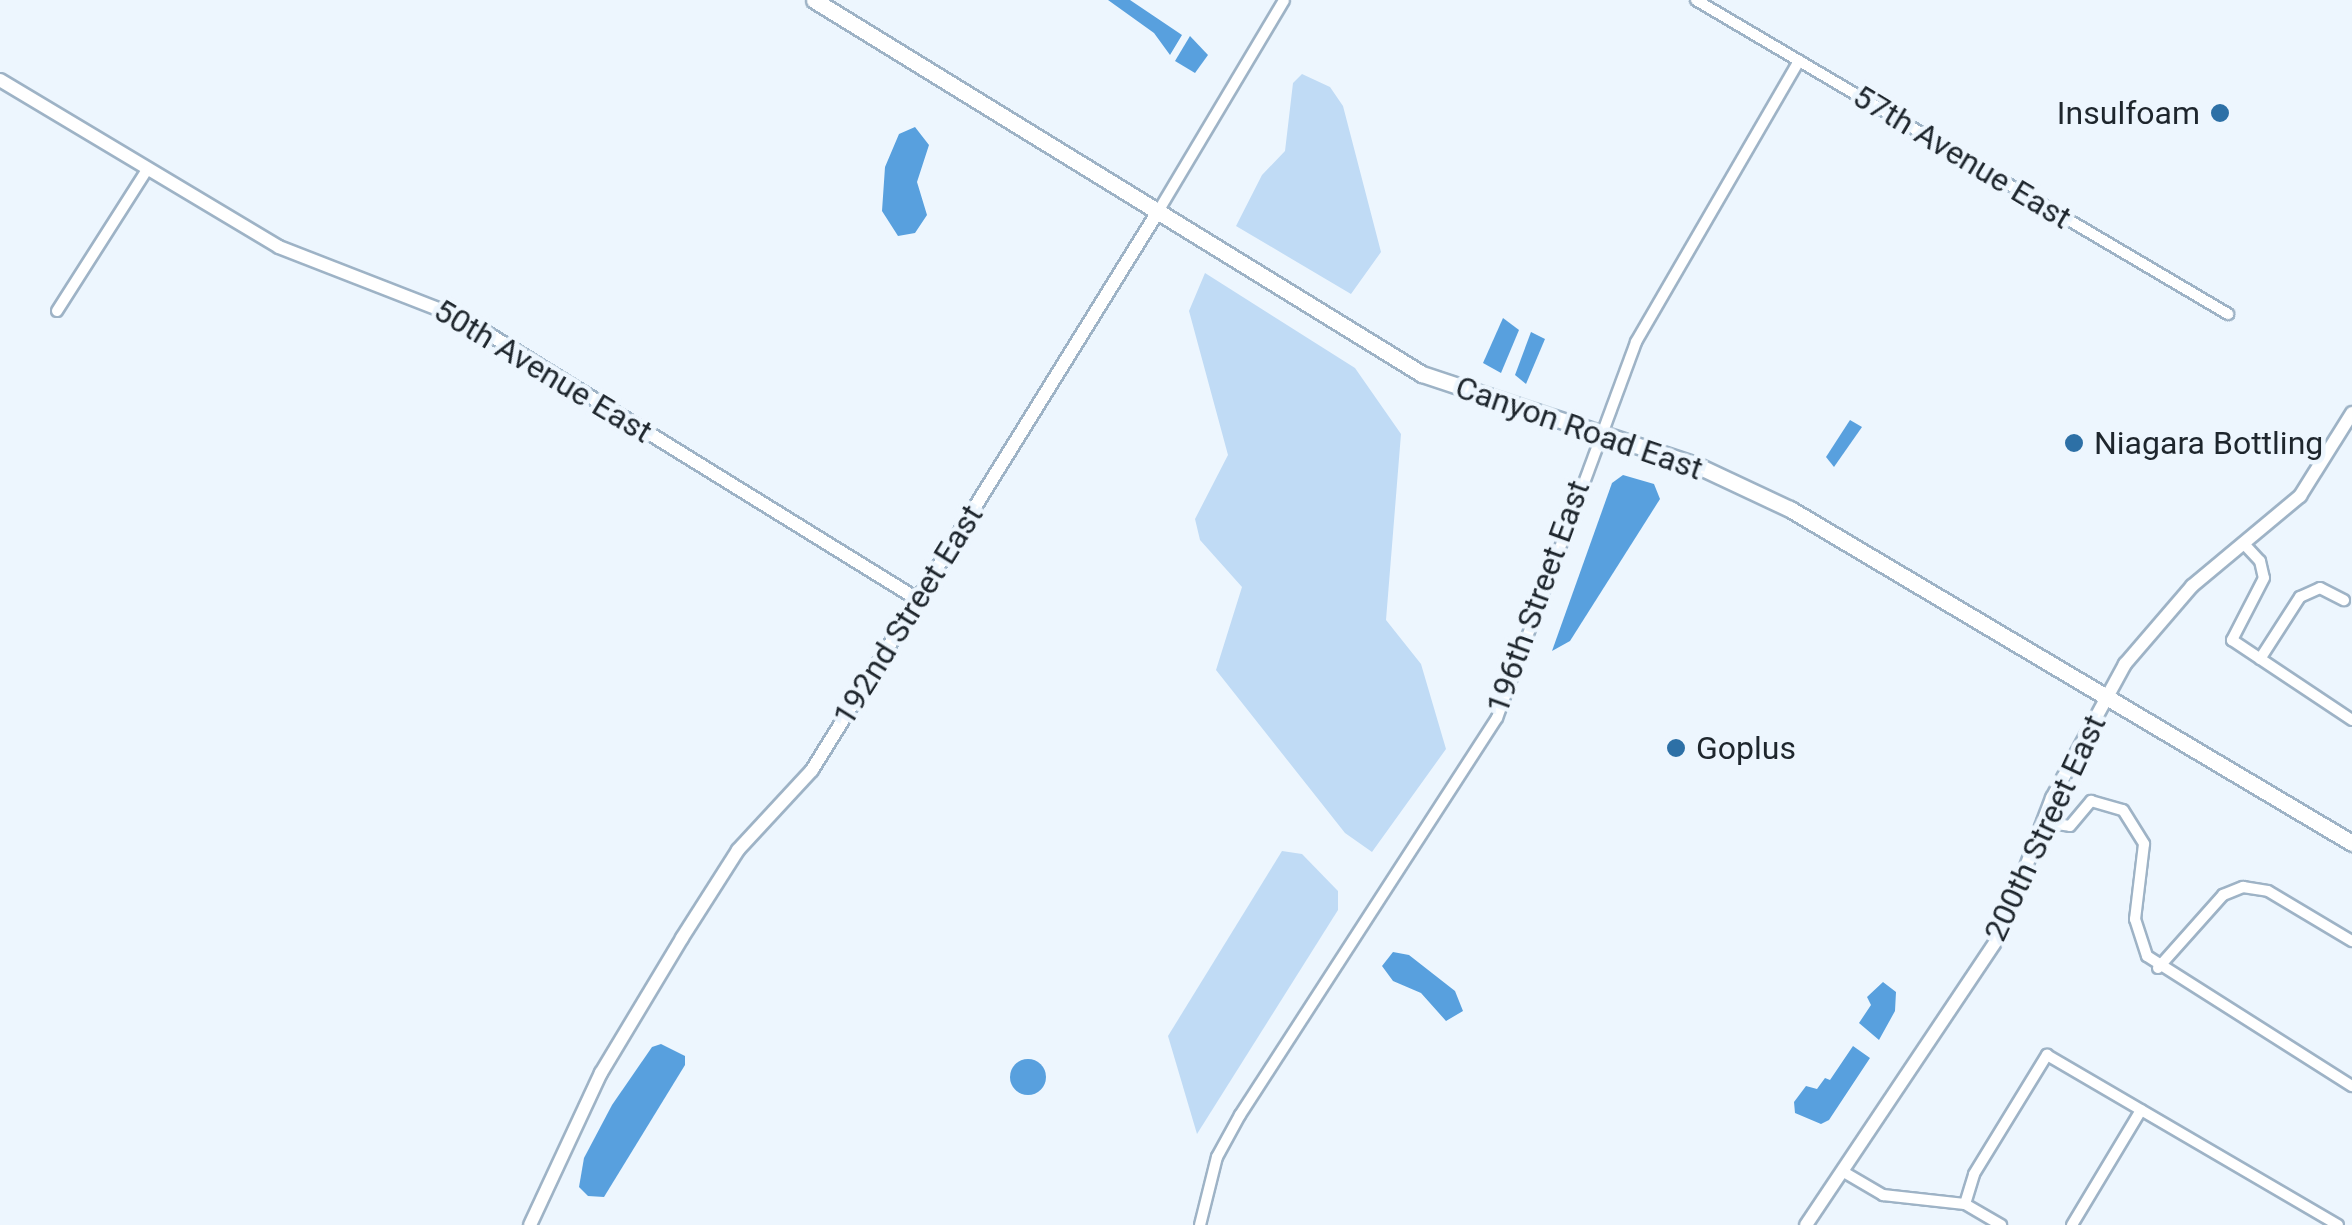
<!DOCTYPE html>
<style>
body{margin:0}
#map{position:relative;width:2352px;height:1225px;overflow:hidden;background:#edf6fe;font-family:Roboto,sans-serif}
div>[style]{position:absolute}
.green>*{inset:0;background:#c0dbf5}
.water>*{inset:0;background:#58a0de}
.round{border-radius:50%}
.roads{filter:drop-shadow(2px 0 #9eb3c6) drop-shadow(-2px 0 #9eb3c6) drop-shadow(0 2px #9eb3c6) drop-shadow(0 -2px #9eb3c6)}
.minor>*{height:10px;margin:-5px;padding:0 5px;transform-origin:5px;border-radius:5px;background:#fff}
.tertiary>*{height:12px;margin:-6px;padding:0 6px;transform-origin:6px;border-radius:6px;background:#fff}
.secondary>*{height:15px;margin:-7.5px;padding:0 7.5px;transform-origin:7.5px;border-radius:7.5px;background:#fff}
.dots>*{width:28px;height:28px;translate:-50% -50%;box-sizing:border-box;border:5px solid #edf6fe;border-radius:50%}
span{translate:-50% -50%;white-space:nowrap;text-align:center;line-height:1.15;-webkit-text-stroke:9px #edf6fe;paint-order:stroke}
.poi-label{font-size:32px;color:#1e262d}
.right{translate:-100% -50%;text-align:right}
.left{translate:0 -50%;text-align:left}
.street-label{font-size:32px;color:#1e262d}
</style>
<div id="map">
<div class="green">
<i style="clip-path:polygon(1302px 74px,1330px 87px,1343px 106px,1381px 252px,1351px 294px,1236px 226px,1262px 175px,1285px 151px,1293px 83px)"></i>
<i style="clip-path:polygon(1205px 273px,1355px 368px,1401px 434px,1386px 620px,1421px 664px,1446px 749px,1372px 852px,1345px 833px,1216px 670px,1242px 587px,1200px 540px,1195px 519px,1228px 455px,1189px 311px)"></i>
<i style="clip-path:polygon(1282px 851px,1302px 854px,1338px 891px,1338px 910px,1197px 1134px,1168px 1036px)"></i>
</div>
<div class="water">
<i style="clip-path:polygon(1108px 0,1130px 0,1182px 35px,1170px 55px,1154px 33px)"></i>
<i style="clip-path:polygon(1190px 36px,1208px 55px,1195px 73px,1175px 61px)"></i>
<i style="clip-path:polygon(915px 127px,929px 145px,917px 182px,927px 215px,915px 233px,898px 236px,882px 211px,885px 167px,899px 134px)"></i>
<i style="clip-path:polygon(1503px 318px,1519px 330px,1501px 373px,1483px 363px)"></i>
<i style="clip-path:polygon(1531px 332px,1545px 339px,1526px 384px,1515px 375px)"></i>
<i style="clip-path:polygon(1850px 420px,1862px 427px,1834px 467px,1826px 457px)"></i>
<i style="clip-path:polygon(1623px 475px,1654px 484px,1660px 499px,1570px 641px,1552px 651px,1612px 483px)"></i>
<i style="clip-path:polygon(1393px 952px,1409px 955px,1455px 991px,1463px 1011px,1446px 1021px,1421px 993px,1393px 981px,1382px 966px)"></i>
<i style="clip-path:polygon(1883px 982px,1896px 992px,1895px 1011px,1879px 1040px,1859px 1023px,1871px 1005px,1867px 997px)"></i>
<i style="clip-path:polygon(661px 1044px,685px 1056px,685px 1065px,604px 1197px,588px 1196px,579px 1187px,584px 1158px,612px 1105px,652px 1047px)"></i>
<i style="clip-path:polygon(1853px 1046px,1870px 1058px,1829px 1120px,1821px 1124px,1795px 1113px,1794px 1102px,1806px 1086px,1817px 1089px,1825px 1078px,1830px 1080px)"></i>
<i class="round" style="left:1010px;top:1059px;width:36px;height:36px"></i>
</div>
<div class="roads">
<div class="minor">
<i style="left:1696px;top:0;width:618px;rotate:30.55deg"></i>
<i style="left:1159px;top:210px;width:244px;rotate:-59.2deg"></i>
<i style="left:57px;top:311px;width:169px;rotate:-57.5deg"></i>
<i style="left:2245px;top:545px;width:22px;rotate:47deg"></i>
<i style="left:2260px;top:561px;width:17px;rotate:77deg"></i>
<i style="left:2264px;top:578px;width:70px;rotate:117.3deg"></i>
<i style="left:2232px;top:640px;width:144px;rotate:33.7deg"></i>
<i style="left:2260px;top:659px;width:74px;rotate:-57.2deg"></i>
<i style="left:2300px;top:597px;width:22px;rotate:-24deg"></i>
<i style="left:2320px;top:588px;width:27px;rotate:27deg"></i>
<i style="left:2042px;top:822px;width:28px;rotate:8deg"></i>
<i style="left:2070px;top:826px;width:33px;rotate:-50deg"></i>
<i style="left:2091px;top:801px;width:33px;rotate:16deg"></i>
<i style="left:2123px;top:810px;width:40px;rotate:58deg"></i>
<i style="left:2144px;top:844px;width:76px;rotate:96.8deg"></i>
<i style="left:2135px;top:919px;width:39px;rotate:72deg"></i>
<i style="left:2147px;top:956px;width:243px;rotate:32.4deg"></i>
<i style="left:2158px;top:968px;width:98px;rotate:-48.3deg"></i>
<i style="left:2223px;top:895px;width:22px;rotate:-22deg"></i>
<i style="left:2243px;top:887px;width:25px;rotate:9deg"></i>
<i style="left:2268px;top:891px;width:98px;rotate:30.8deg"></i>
<i style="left:1842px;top:1171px;width:48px;rotate:30.3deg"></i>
<i style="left:1883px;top:1195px;width:82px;rotate:6.3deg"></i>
<i style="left:1965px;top:1204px;width:42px;rotate:30.3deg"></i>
<i style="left:1965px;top:1204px;width:31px;rotate:-73deg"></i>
<i style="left:1974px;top:1174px;width:140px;rotate:-58.5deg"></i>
<i style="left:2047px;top:1055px;width:337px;rotate:30.3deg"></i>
<i style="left:1200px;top:1225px;width:70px;rotate:-76deg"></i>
<i style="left:1217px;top:1157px;width:48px;rotate:-61.3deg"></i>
<i style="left:1240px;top:1115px;width:473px;rotate:-57.1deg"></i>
<i style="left:1497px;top:718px;width:401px;rotate:-69.7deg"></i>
<i style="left:1636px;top:342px;width:325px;rotate:-59.9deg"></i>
<i style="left:2072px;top:1225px;width:134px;rotate:-59deg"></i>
</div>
<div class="tertiary">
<i style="left:0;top:80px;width:325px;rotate:30.9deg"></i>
<i style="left:279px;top:247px;width:201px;rotate:21.3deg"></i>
<i style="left:466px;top:320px;width:530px;rotate:31.74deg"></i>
<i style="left:530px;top:1225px;width:168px;rotate:-65deg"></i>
<i style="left:601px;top:1073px;width:157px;rotate:-59deg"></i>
<i style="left:682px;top:938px;width:104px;rotate:-57.5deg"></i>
<i style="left:738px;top:850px;width:109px;rotate:-47.2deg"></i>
<i style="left:812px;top:770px;width:659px;rotate:-58.22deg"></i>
<i style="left:1806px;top:1225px;width:349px;rotate:-56.2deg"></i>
<i style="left:2000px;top:935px;width:147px;rotate:-69.2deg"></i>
<i style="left:2052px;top:798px;width:153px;rotate:-61.4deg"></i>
<i style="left:2125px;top:664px;width:103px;rotate:-49.3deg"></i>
<i style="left:2192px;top:586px;width:141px;rotate:-39.8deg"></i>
<i style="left:2300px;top:496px;width:98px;rotate:-57.9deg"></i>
</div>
<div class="secondary">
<i style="left:814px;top:0;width:714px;rotate:31.6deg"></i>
<i style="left:1422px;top:374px;width:291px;rotate:18.4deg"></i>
<i style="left:1698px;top:466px;width:102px;rotate:25.1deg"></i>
<i style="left:1790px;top:509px;width:654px;rotate:30.72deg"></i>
</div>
</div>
<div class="dots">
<i style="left:2220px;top:113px;background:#2d70a6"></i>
<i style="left:2074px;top:443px;background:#2d70a6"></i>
<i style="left:1676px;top:748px;background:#2d70a6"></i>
</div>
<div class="poi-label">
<span class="right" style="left:2200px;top:113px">Insulfoam</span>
<span class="left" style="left:2094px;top:443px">Niagara Bottling</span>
<span class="left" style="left:1696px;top:748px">Goplus</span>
</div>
<div class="street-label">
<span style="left:1962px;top:157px;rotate:31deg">57th Avenue East</span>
<span style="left:543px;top:371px;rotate:31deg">50th Avenue East</span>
<span style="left:1579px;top:428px;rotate:19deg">Canyon Road East</span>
<span style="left:1538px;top:597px;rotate:-70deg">196th Street East</span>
<span style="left:908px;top:615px;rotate:-58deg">192nd Street East</span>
<span style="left:2045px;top:828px;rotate:-65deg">200th Street East</span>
</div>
</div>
